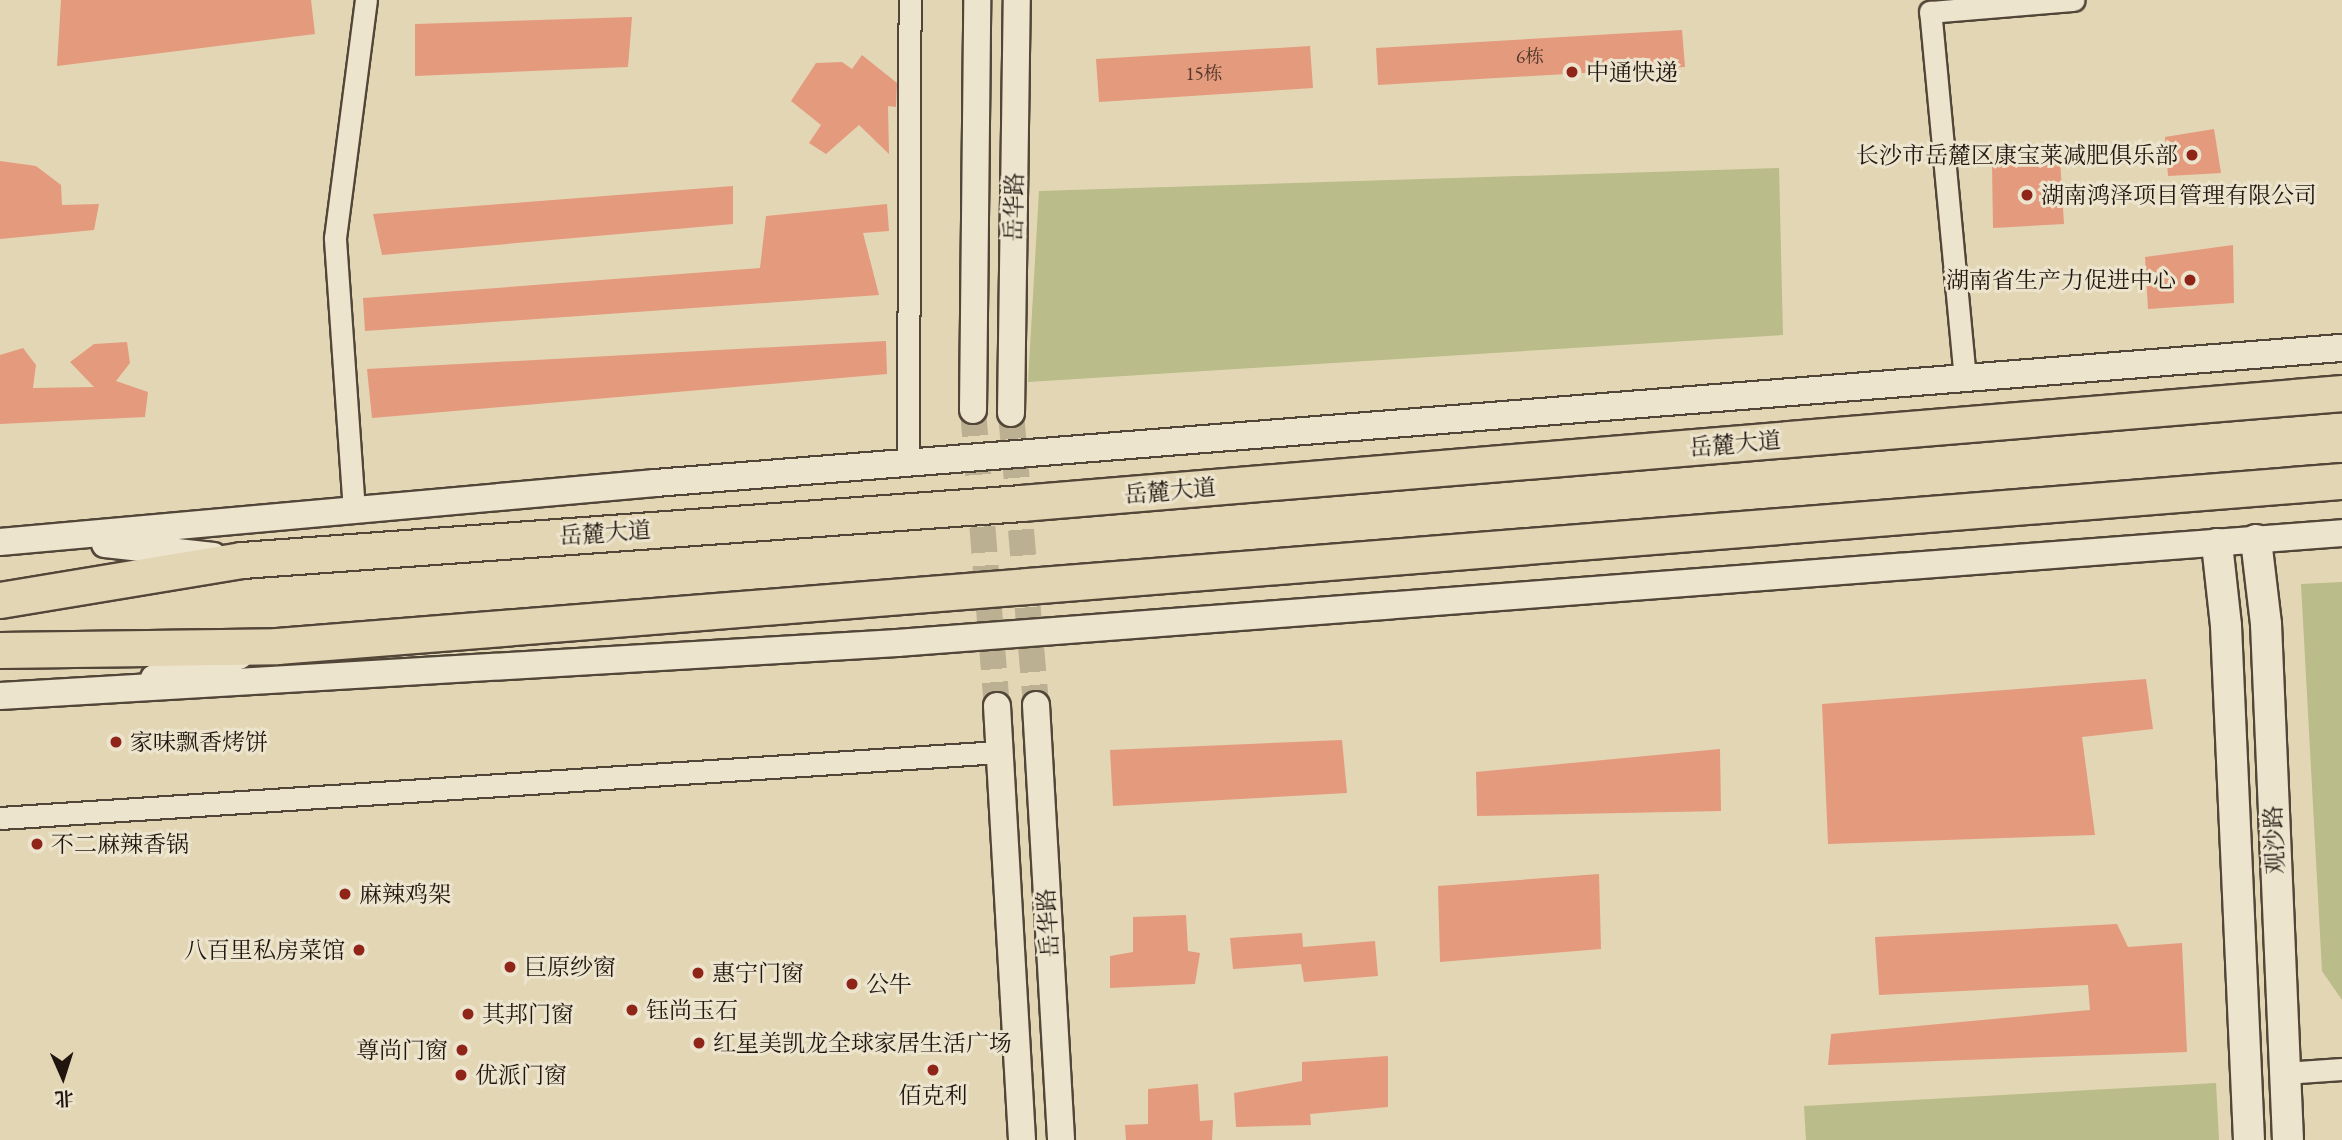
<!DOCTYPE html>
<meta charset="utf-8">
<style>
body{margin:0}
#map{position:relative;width:2342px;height:1140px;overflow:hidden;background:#e3d6b4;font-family:"EB Garamond","Noto Serif SC",serif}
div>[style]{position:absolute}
.green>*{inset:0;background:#babc89}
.building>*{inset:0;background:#e49a7d}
.tertiary-tunnel>*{height:26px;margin-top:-13px;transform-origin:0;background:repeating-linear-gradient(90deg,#bcb093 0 26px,transparent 0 39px)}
.roads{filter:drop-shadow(2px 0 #524638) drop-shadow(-2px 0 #524638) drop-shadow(0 2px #524638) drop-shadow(0 -2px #524638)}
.minor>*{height:21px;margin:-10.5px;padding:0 10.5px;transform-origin:10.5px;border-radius:10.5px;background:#ede4ce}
.tertiary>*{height:26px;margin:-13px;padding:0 13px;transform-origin:13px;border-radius:13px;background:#ede4ce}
.secondary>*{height:30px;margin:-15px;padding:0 15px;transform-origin:15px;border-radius:15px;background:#ede4ce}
.trunk>*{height:35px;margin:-17.5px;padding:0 17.5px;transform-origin:17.5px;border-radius:17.5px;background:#e3d6b4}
.dots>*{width:19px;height:19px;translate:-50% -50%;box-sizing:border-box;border:4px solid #ede4ce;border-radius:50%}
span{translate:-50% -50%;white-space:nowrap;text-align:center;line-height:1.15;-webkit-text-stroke:6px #ede4ce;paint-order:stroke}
.number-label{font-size:19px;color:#52372a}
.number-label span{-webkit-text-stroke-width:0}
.poi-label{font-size:23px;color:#21160f}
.left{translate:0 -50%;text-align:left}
.right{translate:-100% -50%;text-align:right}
.street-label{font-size:23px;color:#21160f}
.north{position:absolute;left:28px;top:1042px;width:70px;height:70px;-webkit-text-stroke:5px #ede4ce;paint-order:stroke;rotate:177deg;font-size:19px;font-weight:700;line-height:28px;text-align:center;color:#21160f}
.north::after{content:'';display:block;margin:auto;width:24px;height:32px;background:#21160f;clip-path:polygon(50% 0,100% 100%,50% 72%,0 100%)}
</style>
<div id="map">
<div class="green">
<i style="clip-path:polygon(1779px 168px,1783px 335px,1028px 382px,1039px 191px)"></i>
<i style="clip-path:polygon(2342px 582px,2342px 1000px,2322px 971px,2301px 584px)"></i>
<i style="clip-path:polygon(2216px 1083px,2219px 1140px,1806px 1140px,1804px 1106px)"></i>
</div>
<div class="building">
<i style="clip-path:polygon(61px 0,311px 0,315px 34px,57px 66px)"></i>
<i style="clip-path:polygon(632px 17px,628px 67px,415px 76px,415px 24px)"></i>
<i style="clip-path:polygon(1682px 30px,1685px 67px,1378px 85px,1376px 48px)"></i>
<i style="clip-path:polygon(1310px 46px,1313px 88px,1099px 102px,1096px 59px)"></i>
<i style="clip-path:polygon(862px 55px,897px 83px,896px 107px,888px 106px,889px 154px,859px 125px,826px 154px,809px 143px,821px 125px,791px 101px,816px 63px,842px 62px,852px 69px)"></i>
<i style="clip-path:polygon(2214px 129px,2221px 173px,2168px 176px,2165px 137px)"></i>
<i style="clip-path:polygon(2060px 159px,2064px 224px,1993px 228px,1992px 166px)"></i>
<i style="clip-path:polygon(0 161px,36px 166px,61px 185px,62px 205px,99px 204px,94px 230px,0 239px)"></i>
<i style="clip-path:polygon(733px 186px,733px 224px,382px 255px,373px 214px)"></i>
<i style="clip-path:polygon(887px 204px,889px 231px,863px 233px,879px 295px,365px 331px,363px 298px,760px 268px,766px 216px)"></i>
<i style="clip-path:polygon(2233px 245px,2234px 303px,2148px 309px,2145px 257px)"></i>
<i style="clip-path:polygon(886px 341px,887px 374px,372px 418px,367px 369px)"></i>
<i style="clip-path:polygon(127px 342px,130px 363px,116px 381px,148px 392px,145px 417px,0 424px,0 355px,23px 348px,36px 365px,33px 388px,94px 387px,70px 362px,94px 344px)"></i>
<i style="clip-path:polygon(2146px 679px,2153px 729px,2082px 737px,2095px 835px,1828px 844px,1822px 704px)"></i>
<i style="clip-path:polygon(1342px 740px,1347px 793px,1113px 806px,1110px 750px)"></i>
<i style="clip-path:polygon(1720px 749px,1721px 811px,1477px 816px,1476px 772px)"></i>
<i style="clip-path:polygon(1599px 874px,1601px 949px,1440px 962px,1438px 886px)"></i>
<i style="clip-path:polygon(1186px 915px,1188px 951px,1200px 953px,1195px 984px,1110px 988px,1110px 956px,1133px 952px,1133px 917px)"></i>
<i style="clip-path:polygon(2117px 924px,2128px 947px,2182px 943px,2187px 1052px,1828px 1065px,1831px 1034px,2090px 1010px,2088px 985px,1879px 995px,1875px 937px)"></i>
<i style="clip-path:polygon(1302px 933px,1303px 947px,1375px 941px,1378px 976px,1304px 982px,1301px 964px,1233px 969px,1230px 938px)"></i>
<i style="clip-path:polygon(1388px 1056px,1388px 1107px,1310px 1114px,1311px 1125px,1236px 1127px,1234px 1093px,1302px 1081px,1302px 1062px)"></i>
<i style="clip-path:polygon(1198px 1084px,1200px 1121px,1213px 1120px,1212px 1140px,1126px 1140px,1125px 1125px,1148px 1124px,1148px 1089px)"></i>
</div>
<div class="tertiary-tunnel">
<i style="left:973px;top:410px;width:297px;rotate:85.4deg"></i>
<i style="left:1011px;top:413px;width:293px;rotate:85.1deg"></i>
</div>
<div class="roads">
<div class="minor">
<i style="left:1965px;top:379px;width:369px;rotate:-95.4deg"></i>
<i style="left:1930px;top:12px;width:144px;rotate:-4.8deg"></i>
<i style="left:908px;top:463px;width:463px;rotate:-89.8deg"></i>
<i style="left:354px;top:511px;width:274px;rotate:-94deg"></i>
<i style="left:335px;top:238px;width:240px;rotate:-82.6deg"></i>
<i style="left:0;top:818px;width:1000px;rotate:-3.78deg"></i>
<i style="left:2284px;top:1073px;width:58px;rotate:-3.9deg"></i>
</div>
<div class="tertiary">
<i style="left:973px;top:410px;width:410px;rotate:-89.4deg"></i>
<i style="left:1011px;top:413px;width:413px;rotate:-89.2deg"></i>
<i style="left:0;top:542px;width:658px;rotate:-5.15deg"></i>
<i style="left:655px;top:483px;width:1692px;rotate:-4.58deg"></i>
<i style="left:105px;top:544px;width:109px;rotate:6.3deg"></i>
<i style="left:154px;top:678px;width:88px;rotate:-14.5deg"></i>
<i style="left:0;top:696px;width:899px;rotate:-3.38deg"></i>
<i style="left:897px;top:643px;width:1449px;rotate:-4.35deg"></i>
<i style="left:1036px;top:705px;width:436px;rotate:86.7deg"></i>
<i style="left:997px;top:706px;width:435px;rotate:86.7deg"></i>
</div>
<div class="secondary">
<i style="left:2256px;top:540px;width:85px;rotate:83.2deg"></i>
<i style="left:2266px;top:624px;width:516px;rotate:87.56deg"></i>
<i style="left:2217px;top:544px;width:82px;rotate:83.7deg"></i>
<i style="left:2226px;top:626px;width:515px;rotate:87.44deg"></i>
</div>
<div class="trunk">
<i style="left:0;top:600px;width:245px;rotate:-9.4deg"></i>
<i style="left:242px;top:560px;width:781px;rotate:-4.18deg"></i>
<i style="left:1021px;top:503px;width:1326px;rotate:-4.76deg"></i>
<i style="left:0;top:650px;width:277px;rotate:-0.8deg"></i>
<i style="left:277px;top:646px;width:2072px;rotate:-4.57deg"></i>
</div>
</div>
<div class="dots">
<i style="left:1572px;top:72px;background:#8f2418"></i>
<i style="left:2192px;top:155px;background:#8f2418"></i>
<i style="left:2027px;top:195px;background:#8f2418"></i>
<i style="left:2190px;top:280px;background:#8f2418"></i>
<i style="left:116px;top:742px;background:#8f2418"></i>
<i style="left:37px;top:844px;background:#8f2418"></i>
<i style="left:345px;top:894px;background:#8f2418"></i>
<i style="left:359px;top:950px;background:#8f2418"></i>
<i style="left:510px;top:967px;background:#8f2418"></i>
<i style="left:698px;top:973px;background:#8f2418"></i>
<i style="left:852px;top:984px;background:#8f2418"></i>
<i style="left:632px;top:1010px;background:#8f2418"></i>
<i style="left:468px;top:1014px;background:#8f2418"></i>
<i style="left:699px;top:1043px;background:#8f2418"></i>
<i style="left:462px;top:1050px;background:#8f2418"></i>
<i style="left:933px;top:1070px;background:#8f2418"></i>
<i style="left:461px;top:1075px;background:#8f2418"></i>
</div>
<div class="number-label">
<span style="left:1530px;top:57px">6栋</span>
<span style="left:1204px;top:74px">15栋</span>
</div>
<div class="poi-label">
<span class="left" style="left:1586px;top:72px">中通快递</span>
<span class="right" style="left:2178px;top:155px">长沙市岳麓区康宝莱减肥俱乐部</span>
<span class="left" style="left:2041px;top:195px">湖南鸿泽项目管理有限公司</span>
<span class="right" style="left:2176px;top:280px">湖南省生产力促进中心</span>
<span class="left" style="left:130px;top:742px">家味飘香烤饼</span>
<span class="left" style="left:51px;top:844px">不二麻辣香锅</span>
<span class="left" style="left:359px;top:894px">麻辣鸡架</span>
<span class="right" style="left:345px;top:950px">八百里私房菜馆</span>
<span class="left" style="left:524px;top:967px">巨原纱窗</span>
<span class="left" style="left:712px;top:973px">惠宁门窗</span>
<span class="left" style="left:866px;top:984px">公牛</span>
<span class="left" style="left:646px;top:1010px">钰尚玉石</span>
<span class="left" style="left:482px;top:1014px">其邦门窗</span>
<span class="left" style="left:713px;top:1043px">红星美凯龙全球家居生活广场</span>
<span class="right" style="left:448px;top:1050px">尊尚门窗</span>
<span class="left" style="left:475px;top:1075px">优派门窗</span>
<span style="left:933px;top:1095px">佰克利</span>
</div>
<div class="street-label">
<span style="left:1014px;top:207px;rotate:-89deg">岳华路</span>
<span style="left:1735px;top:444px;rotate:-5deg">岳麓大道</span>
<span style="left:1170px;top:491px;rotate:-5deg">岳麓大道</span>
<span style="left:605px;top:533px;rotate:-4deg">岳麓大道</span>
<span style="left:2274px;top:840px;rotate:-92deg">观沙路</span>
<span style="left:1048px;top:923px;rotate:-94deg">岳华路</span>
</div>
<div class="north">北</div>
</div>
